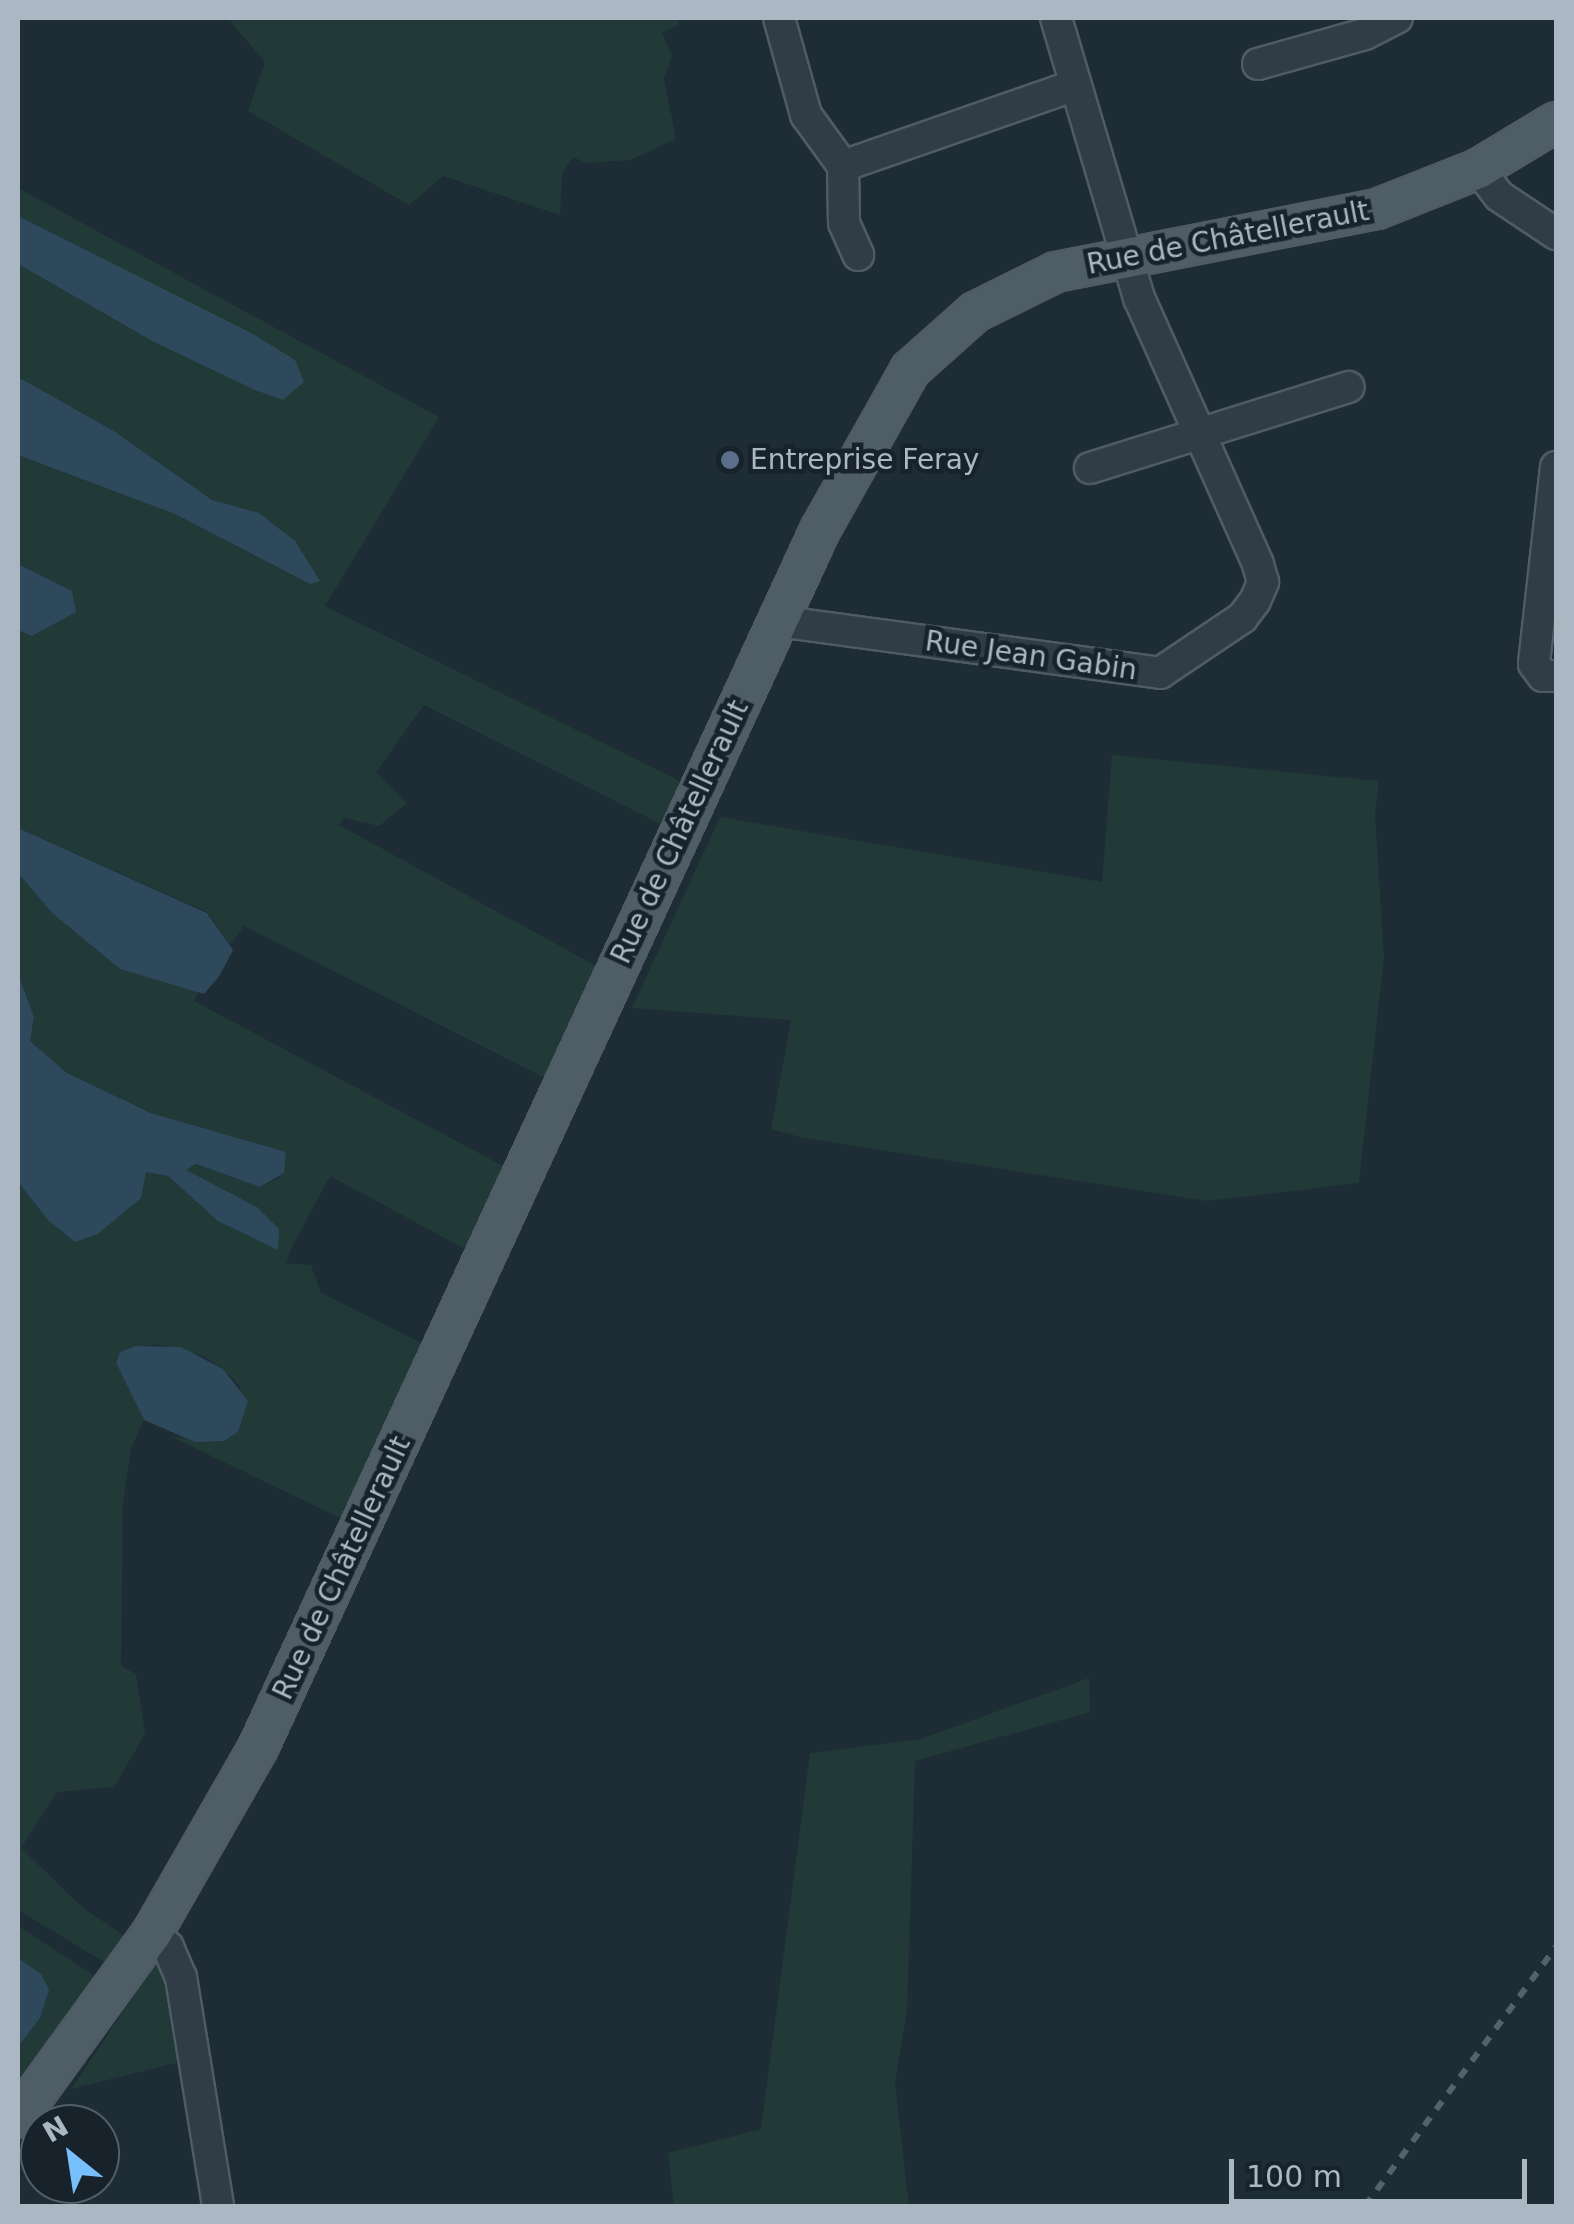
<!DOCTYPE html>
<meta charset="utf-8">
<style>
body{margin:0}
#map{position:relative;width:1574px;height:2224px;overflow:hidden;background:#1e2c36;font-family:"DejaVu Sans",sans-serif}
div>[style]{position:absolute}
.green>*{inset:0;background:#213937}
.water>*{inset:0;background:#2e495c}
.roads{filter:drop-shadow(2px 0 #4f5b65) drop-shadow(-2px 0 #4f5b65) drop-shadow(0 2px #4f5b65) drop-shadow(0 -2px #4f5b65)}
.minor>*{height:30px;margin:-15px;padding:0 15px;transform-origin:15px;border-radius:15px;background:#313d46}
.major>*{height:38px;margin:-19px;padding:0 19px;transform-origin:19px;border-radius:19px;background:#4f5d67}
.rail>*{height:6px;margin-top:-3px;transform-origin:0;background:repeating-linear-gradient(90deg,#53626e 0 10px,transparent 0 20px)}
.dots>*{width:28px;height:28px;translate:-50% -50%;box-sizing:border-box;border:5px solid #17222a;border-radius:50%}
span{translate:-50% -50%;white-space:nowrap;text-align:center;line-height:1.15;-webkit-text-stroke:9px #17222a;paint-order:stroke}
.street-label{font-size:28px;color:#abb8c4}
.poi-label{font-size:28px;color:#abb8c4}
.left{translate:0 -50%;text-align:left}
.frame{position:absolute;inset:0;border:20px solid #abb8c4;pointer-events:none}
.north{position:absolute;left:20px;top:2104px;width:100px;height:100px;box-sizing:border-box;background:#17222a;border:2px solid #525e68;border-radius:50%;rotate:330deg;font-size:28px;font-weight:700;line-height:40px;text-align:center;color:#abb8c4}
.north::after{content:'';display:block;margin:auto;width:35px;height:45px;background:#77c0fc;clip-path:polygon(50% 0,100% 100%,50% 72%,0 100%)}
.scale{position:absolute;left:1229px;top:2159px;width:298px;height:45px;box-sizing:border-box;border:5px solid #abb8c4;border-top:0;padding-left:12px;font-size:30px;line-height:35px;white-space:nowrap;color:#abb8c4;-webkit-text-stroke:8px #17222a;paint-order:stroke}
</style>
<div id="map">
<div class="green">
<i style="clip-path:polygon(235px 18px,677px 18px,679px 26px,662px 32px,672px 56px,664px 79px,676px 139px,630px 160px,586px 163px,573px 157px,562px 173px,560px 215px,443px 176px,409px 205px,248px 111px,265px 62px,230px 21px)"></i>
<i style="clip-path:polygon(18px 188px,439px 417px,325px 606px,680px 781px,661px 824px,424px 705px,376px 772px,407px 803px,379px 826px,344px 818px,339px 825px,602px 969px,551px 1081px,244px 926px,230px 945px,207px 912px,18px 828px,18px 630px,33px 636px,72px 591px,18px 564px,18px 455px,175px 514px,310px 584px,259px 514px,212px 500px,114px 431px,18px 377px,18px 264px,154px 342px,295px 360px,18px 216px)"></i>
<i style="clip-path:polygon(1112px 755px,1379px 781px,1375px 815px,1384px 958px,1359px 1183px,1207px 1201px,804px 1138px,771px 1129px,791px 1020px,632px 1008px,720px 817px,1102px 882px)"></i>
<i style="clip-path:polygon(18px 873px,52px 913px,120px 969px,198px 992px,194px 1001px,507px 1168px,467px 1250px,330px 1176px,292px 1247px,286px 1263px,311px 1265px,321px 1293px,425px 1345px,348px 1522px,172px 1437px,224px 1441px,238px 1432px,240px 1386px,223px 1369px,203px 1356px,158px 1344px,120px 1352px,116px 1363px,144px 1420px,131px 1448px,123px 1504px,121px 1666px,136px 1674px,145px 1734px,114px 1787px,57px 1792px,21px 1848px,83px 1908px,129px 1939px,112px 1967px,18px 1910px,18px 1182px,48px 1220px,146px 1172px,168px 1176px,218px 1221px,257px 1207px,185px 1170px,196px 1164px,260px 1187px,279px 1178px,286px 1152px,151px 1113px,67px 1073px,30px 1041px,34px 1017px,18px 974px)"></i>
<i style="clip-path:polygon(1089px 1678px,1090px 1712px,915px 1761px,907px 2011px,895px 2083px,909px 2206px,674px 2206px,668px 2153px,761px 2129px,810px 1753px,921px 1739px)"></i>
<i style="clip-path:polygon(18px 1926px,101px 1980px,18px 2091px,18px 2048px,40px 2018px,41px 1974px,18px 1958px)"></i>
<i style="clip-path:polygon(157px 1961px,165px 1964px,188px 2060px,71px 2089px)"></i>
</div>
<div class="water">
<i style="clip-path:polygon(18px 216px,253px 334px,295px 360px,304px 382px,283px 400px,255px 390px,154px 342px,18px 264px)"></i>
<i style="clip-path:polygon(18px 377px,114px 431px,212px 500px,259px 513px,295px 541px,320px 581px,310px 584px,175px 514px,18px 455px)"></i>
<i style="clip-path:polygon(18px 564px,72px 591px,76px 612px,32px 636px,18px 630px)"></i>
<i style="clip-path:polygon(18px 828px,207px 913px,233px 950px,220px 975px,204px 994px,120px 969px,52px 913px,18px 873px)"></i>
<i style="clip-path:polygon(18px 974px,34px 1017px,30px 1041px,67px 1073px,151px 1113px,286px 1152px,284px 1173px,260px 1187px,196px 1164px,186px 1170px,257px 1207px,279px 1229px,278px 1250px,218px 1221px,168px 1176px,146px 1172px,141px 1198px,98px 1234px,75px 1242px,48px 1220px,18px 1182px)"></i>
<i style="clip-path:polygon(136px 1346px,181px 1347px,223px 1369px,248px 1401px,238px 1432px,224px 1441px,195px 1442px,144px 1420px,116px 1363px,120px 1352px)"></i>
<i style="clip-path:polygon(18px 1958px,41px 1974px,49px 1990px,40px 2018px,18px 2047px)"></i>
</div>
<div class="roads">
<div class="minor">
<i style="left:779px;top:18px;width:101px;rotate:74.4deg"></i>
<i style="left:806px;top:115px;width:63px;rotate:54deg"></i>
<i style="left:1258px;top:64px;width:111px;rotate:-15.7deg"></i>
<i style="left:1365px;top:34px;width:36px;rotate:-27deg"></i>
<i style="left:843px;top:166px;width:244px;rotate:-19.2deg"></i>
<i style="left:843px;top:166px;width:57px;rotate:89deg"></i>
<i style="left:844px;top:223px;width:35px;rotate:66deg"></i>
<i style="left:1478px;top:169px;width:34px;rotate:52deg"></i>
<i style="left:1499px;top:196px;width:69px;rotate:33.7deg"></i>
<i style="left:1556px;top:467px;width:198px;rotate:96.4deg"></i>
<i style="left:1534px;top:664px;width:15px;rotate:53deg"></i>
<i style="left:1543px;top:676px;width:13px"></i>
<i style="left:1090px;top:468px;width:271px;rotate:-17.4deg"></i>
<i style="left:777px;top:621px;width:387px;rotate:7.7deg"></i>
<i style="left:1160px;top:673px;width:99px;rotate:-33.9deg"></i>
<i style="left:1242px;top:618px;width:21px;rotate:-53deg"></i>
<i style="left:1255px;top:601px;width:21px;rotate:-67deg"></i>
<i style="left:1263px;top:582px;width:19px;rotate:-106deg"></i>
<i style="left:1258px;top:564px;width:291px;rotate:-114.1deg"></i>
<i style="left:1139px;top:298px;width:292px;rotate:-106.5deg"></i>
<i style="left:152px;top:1933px;width:21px;rotate:41deg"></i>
<i style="left:168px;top:1947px;width:33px;rotate:67deg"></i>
<i style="left:181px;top:1977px;width:232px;rotate:80.8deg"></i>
</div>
<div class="major">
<i style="left:18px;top:2118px;width:228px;rotate:-54.1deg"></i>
<i style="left:152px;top:1933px;width:213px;rotate:-60.2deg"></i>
<i style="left:258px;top:1748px;width:1341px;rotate:-65.23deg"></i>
<i style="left:820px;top:530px;width:184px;rotate:-60.6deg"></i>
<i style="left:910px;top:370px;width:87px;rotate:-41.7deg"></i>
<i style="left:975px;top:312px;width:90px;rotate:-26.3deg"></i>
<i style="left:1056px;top:272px;width:327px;rotate:-11.1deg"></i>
<i style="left:1377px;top:209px;width:109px;rotate:-21.6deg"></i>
<i style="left:1478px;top:169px;width:91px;rotate:-31.1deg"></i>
</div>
</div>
<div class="rail">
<i style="left:1365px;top:2206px;width:322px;rotate:-53.6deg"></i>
</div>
<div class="dots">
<i style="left:730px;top:460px;background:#5c6f8a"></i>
</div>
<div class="street-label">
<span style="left:1228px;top:238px;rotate:-11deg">Rue de Châtellerault</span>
<span style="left:1031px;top:656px;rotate:8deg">Rue Jean Gabin</span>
<span style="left:680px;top:832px;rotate:-65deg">Rue de Châtellerault</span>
<span style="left:342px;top:1568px;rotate:-65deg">Rue de Châtellerault</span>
</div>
<div class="poi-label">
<span class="left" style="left:750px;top:460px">Entreprise Feray</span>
</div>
<div class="frame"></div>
<div class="north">N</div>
<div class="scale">100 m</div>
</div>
